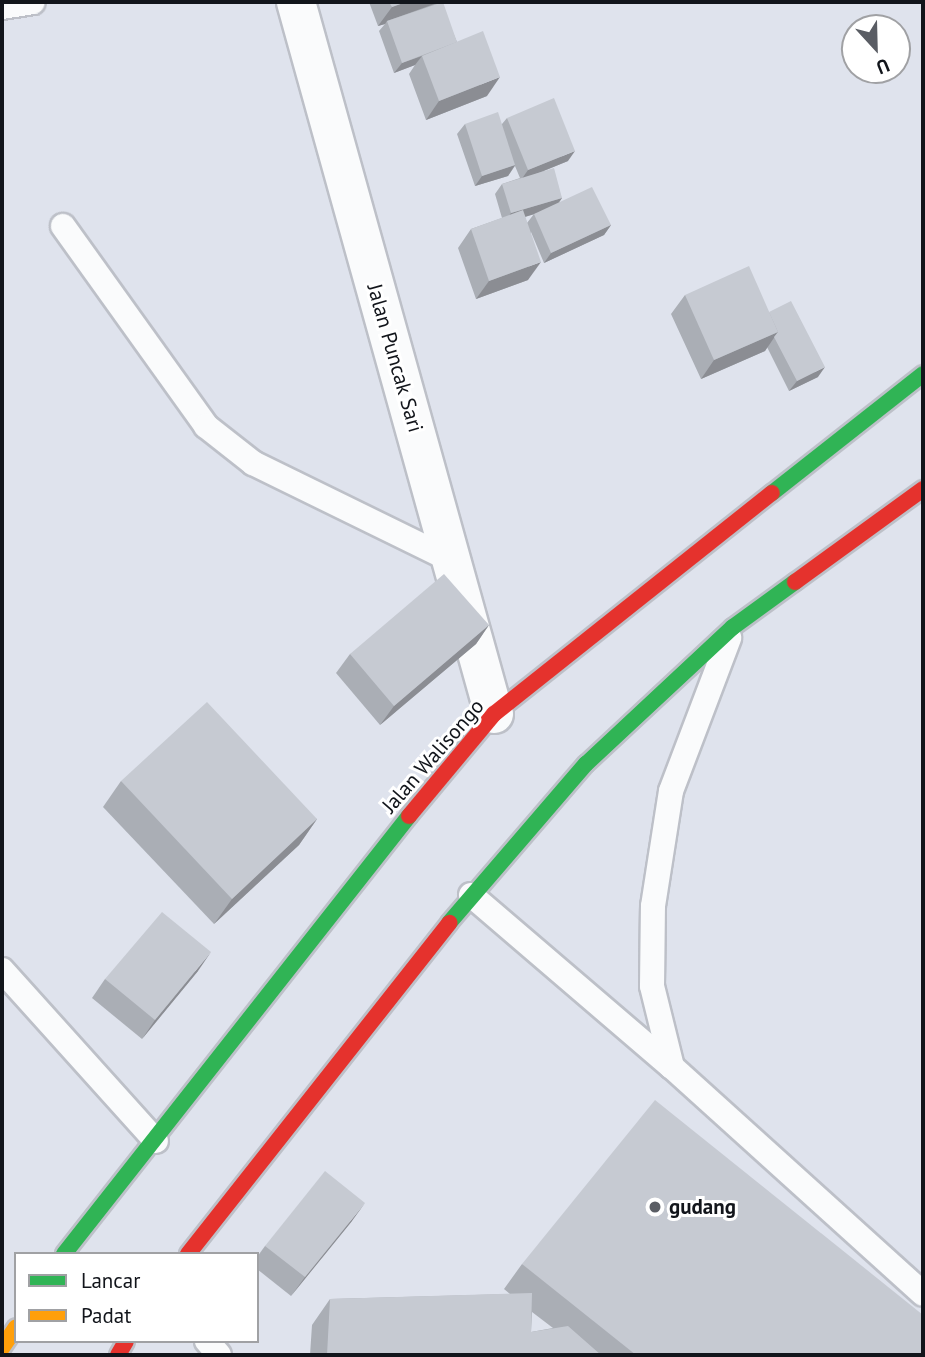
<!DOCTYPE html>
<style>
body{margin:0}
#map{position:relative;width:925px;height:1357px;overflow:hidden;background:#dfe3ed;font-family:"PT Sans",sans-serif}
div>[style]{position:absolute}
.roads{filter:drop-shadow(2px 0 #bdc0c8) drop-shadow(-2px 0 #bdc0c8) drop-shadow(0 2px #bdc0c8) drop-shadow(0 -2px #bdc0c8)}
.lane>*{height:24px;margin:-12px;padding:0 12px;transform-origin:12px;border-radius:12px;background:#fafbfc}
.street>*{height:38px;margin:-19px;padding:0 19px;transform-origin:19px;border-radius:19px;background:#fafbfc}
.fast>*{height:16px;margin:-8px;padding:0 8px;transform-origin:8px;border-radius:8px;background:#30b455}
.slow>*{height:16px;margin:-8px;padding:0 8px;transform-origin:8px;border-radius:8px;background:#ff9f0a}
.jam>*{height:16px;margin:-8px;padding:0 8px;transform-origin:8px;border-radius:8px;background:#e5322d}
.wall>*{inset:0;background:#aaaeb5}
.shaded-wall>*{inset:0;background:#8b8d93}
.building>*{inset:0;background:#c6cad2}
.dots>*{width:19px;height:19px;translate:-50% -50%;box-sizing:border-box;border:4px solid #fff;border-radius:50%}
span{translate:-50% -50%;white-space:nowrap;text-align:center;line-height:1.15;-webkit-text-stroke:6px #fff;paint-order:stroke}
.street-label{font-size:21px;color:#12151b}
.poi-label{font-size:21px;color:#12151b;font-weight:700}
.left{translate:0 -50%;text-align:left}
.frame{position:absolute;inset:0;border:4px solid #12151b;pointer-events:none}
.legend{position:absolute;left:14px;top:1252px;width:245px;height:91px;box-sizing:border-box;background:#fff;border:2px solid #a0a1a4;margin:0;padding:9px 12px;list-style:none;font-size:21px;color:#12151b}
.legend li{display:flex;align-items:center;gap:14px;height:35px}
.legend b{width:35px;border:2px solid #a0a1a4}
.north{position:absolute;left:841px;top:14px;width:70px;height:70px;box-sizing:border-box;background:#fff;border:2px solid #a0a1a4;border-radius:50%;rotate:158deg;font-size:19px;font-weight:700;line-height:28px;text-align:center;color:#12151b}
.north::after{content:'';display:block;margin:auto;width:24px;height:32px;background:#5a5d64;clip-path:polygon(50% 0,100% 100%,50% 72%,0 100%)}
</style>
<div id="map">
<div class="roads">
<div class="lane">
<i style="left:2px;top:7px;width:31px;rotate:-9deg"></i>
<i style="left:63px;top:226px;width:246px;rotate:54.4deg"></i>
<i style="left:206px;top:426px;width:60px;rotate:38.2deg"></i>
<i style="left:253px;top:463px;width:220px;rotate:26.1deg"></i>
<i style="left:471px;top:895px;width:265px;rotate:40.6deg"></i>
<i style="left:672px;top:1067px;width:338px;rotate:42.1deg"></i>
<i style="left:2px;top:970px;width:230px;rotate:48deg"></i>
<i style="left:672px;top:1067px;width:83px;rotate:-103.9deg"></i>
<i style="left:652px;top:986px;width:80px;rotate:-89.3deg"></i>
<i style="left:653px;top:906px;width:116px;rotate:-81.1deg"></i>
<i style="left:671px;top:791px;width:164px;rotate:-69.2deg"></i>
<i style="left:207px;top:1341px;width:18px;rotate:49deg"></i>
</div>
<div class="street">
<i style="left:296px;top:2px;width:739px;rotate:74.46deg"></i>
</div>
<div class="fast">
<i style="left:772px;top:493px;width:192px;rotate:-38.2deg"></i>
<i style="left:449px;top:923px;width:210px;rotate:-49.3deg"></i>
<i style="left:586px;top:764px;width:201px;rotate:-43deg"></i>
<i style="left:733px;top:627px;width:77px;rotate:-36deg"></i>
<i style="left:64px;top:1254px;width:558px;rotate:-51.77deg"></i>
</div>
<div class="slow">
<i style="left:2px;top:1348px;width:25px;rotate:-56deg"></i>
</div>
<div class="jam">
<i style="left:795px;top:582px;width:158px;rotate:-36deg"></i>
<i style="left:409px;top:816px;width:133px;rotate:-50.2deg"></i>
<i style="left:494px;top:714px;width:355px;rotate:-38.5deg"></i>
<i style="left:188px;top:1254px;width:422px;rotate:-51.7deg"></i>
<i style="left:118px;top:1355px;width:16px;rotate:-60deg"></i>
</div>
</div>
<div class="wall">
<i style="clip-path:polygon(369px 2px,440px 2px,457px 42px,487px 96px,426px 120px,409px 74px,415px 65px,394px 73px,379px 31px,385px 24px,378px 26px)"></i>
<i style="clip-path:polygon(evenodd,507px 118px,568px 161px,544px 171px,562px 198px,559px 202px,611px 225px,604px 235px,544px 263px,531px 232px,528px 280px,476px 299px,458px 248px,471px 229px,502px 218px,495px 194px,502px 184px,520px 178px,515px 166px,508px 176px,475px 186px,457px 134px,465px 124px,502px 124px,507px 118px,534px 214px,527px 223px,525px 217px,534px 214px)"></i>
<i style="clip-path:polygon(685px 295px,769px 312px,818px 377px,789px 391px,767px 347px,765px 351px,701px 379px,671px 314px)"></i>
<i style="clip-path:polygon(489px 625px,476px 644px,380px 725px,336px 673px,350px 654px)"></i>
<i style="clip-path:polygon(121px 781px,317px 819px,299px 845px,214px 924px,103px 807px)"></i>
<i style="clip-path:polygon(198px 971px,142px 1039px,92px 998px,105px 979px)"></i>
<i style="clip-path:polygon(352px 1221px,291px 1296px,257px 1269px,257px 1257px,265px 1246px)"></i>
<i style="clip-path:polygon(evenodd,522px 1264px,923px 1355px,310px 1355px,312px 1325px,330px 1299px,510px 1294px,504px 1289px,522px 1264px,532px 1312px,553px 1328px,531px 1332px,532px 1312px)"></i>
</div>
<div class="shaded-wall">
<i style="clip-path:polygon(406px 2px,440px 2px,387px 21px,385px 24px,378px 26px,392px 7px)"></i>
<i style="clip-path:polygon(422px 56px,415px 65px,394px 73px,402px 63px)"></i>
<i style="clip-path:polygon(500px 77px,487px 96px,426px 120px,439px 101px)"></i>
<i style="clip-path:polygon(575px 151px,568px 161px,521px 180px,528px 170px)"></i>
<i style="clip-path:polygon(515px 165px,508px 176px,475px 186px,482px 176px)"></i>
<i style="clip-path:polygon(562px 198px,555px 208px,504px 223px,511px 213px)"></i>
<i style="clip-path:polygon(611px 225px,604px 235px,544px 263px,551px 253px)"></i>
<i style="clip-path:polygon(541px 262px,528px 280px,476px 299px,489px 281px)"></i>
<i style="clip-path:polygon(778px 332px,765px 351px,701px 379px,714px 360px)"></i>
<i style="clip-path:polygon(825px 367px,818px 377px,789px 391px,797px 381px)"></i>
<i style="clip-path:polygon(489px 625px,476px 644px,380px 725px,394px 706px)"></i>
<i style="clip-path:polygon(317px 819px,299px 845px,214px 924px,232px 899px)"></i>
<i style="clip-path:polygon(211px 952px,198px 971px,142px 1039px,155px 1020px)"></i>
<i style="clip-path:polygon(365px 1203px,352px 1221px,291px 1296px,305px 1277px)"></i>
</div>
<div class="building">
<i style="clip-path:polygon(389px 2px,406px 2px,392px 7px)"></i>
<i style="clip-path:polygon(443px 2px,457px 42px,402px 63px,387px 21px)"></i>
<i style="clip-path:polygon(483px 31px,500px 77px,439px 101px,422px 56px)"></i>
<i style="clip-path:polygon(554px 98px,575px 151px,528px 170px,507px 118px)"></i>
<i style="clip-path:polygon(498px 112px,515px 165px,482px 176px,465px 124px)"></i>
<i style="clip-path:polygon(554px 168px,562px 198px,511px 213px,502px 184px)"></i>
<i style="clip-path:polygon(592px 187px,611px 225px,551px 253px,534px 214px)"></i>
<i style="clip-path:polygon(523px 210px,541px 262px,489px 281px,471px 229px)"></i>
<i style="clip-path:polygon(749px 266px,778px 332px,714px 360px,685px 295px)"></i>
<i style="clip-path:polygon(791px 301px,825px 367px,797px 381px,774px 337px,778px 332px,769px 312px)"></i>
<i style="clip-path:polygon(444px 574px,489px 625px,394px 706px,350px 654px)"></i>
<i style="clip-path:polygon(207px 702px,317px 819px,232px 899px,121px 781px)"></i>
<i style="clip-path:polygon(162px 912px,211px 952px,155px 1020px,105px 979px)"></i>
<i style="clip-path:polygon(655px 1100px,923px 1315px,923px 1355px,636px 1355px,522px 1264px)"></i>
<i style="clip-path:polygon(325px 1171px,365px 1203px,305px 1277px,265px 1246px)"></i>
<i style="clip-path:polygon(532px 1293px,531px 1332px,568px 1326px,601px 1355px,327px 1355px,330px 1299px)"></i>
</div>
<div class="dots">
<i style="left:655px;top:1207px;background:#5a5d64"></i>
</div>
<div class="street-label">
<span style="left:395px;top:358px;rotate:74deg">Jalan Puncak Sari</span>
<span style="left:433px;top:756px;rotate:-49deg">Jalan Walisongo</span>
</div>
<div class="poi-label">
<span class="left" style="left:669px;top:1207px">gudang</span>
</div>
<div class="frame"></div>
<ul class="legend">
<li><b style="height:9px;background:#30b455"></b>Lancar</li>
<li><b style="height:9px;background:#ff9f0a"></b>Padat</li>
</ul>
<div class="north">U</div>
</div>
